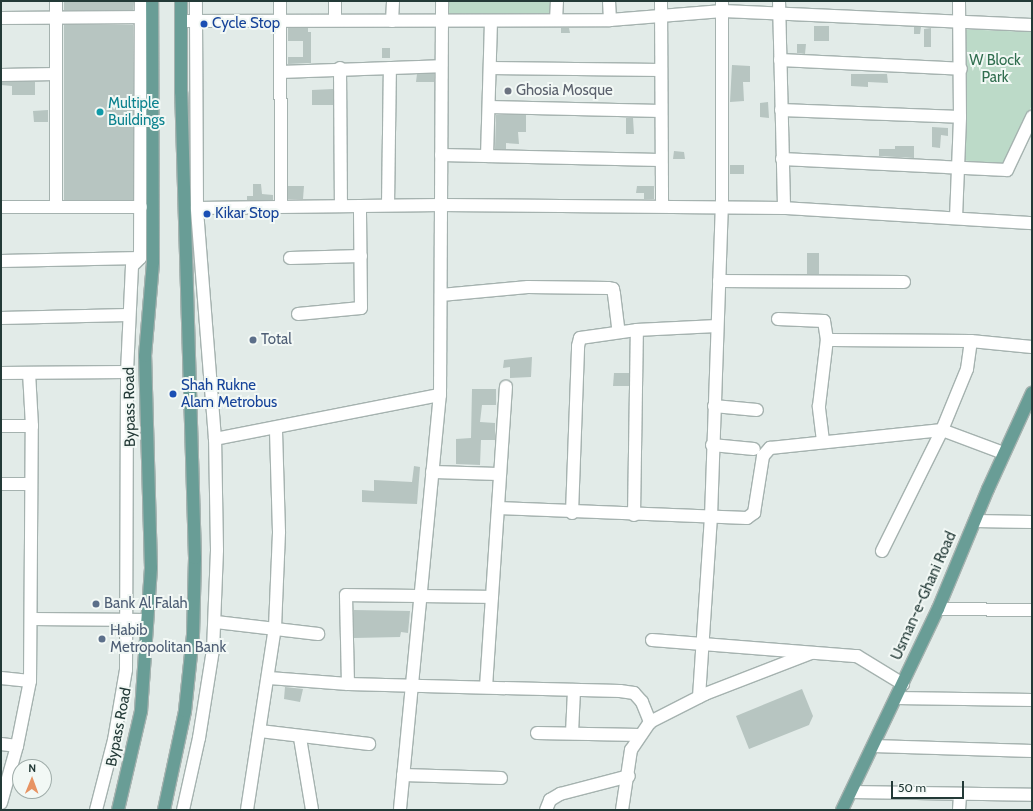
<!DOCTYPE html>
<style>
body{margin:0}
#map{position:relative;width:1033px;height:811px;overflow:hidden;background:#e2ebe8;font-family:Cabin,sans-serif}
div>[style]{position:absolute}
.green>*{inset:0;background:#bcdac8}
.building>*{inset:0;background:#b7c5c1}
.roads{filter:drop-shadow(1px 0 #a5b2af) drop-shadow(-1px 0 #a5b2af) drop-shadow(0 1px #a5b2af) drop-shadow(0 -1px #a5b2af)}
.minor>*{height:12px;margin:-6px;padding:0 6px;transform-origin:6px;border-radius:6px;background:#fff}
.major>*{height:12px;margin:-6px;padding:0 6px;transform-origin:6px;border-radius:6px;background:#699d96}
.dots>*{width:11px;height:11px;translate:-50% -50%;box-sizing:border-box;border:2px solid #f2f8f5;border-radius:50%}
span{translate:-50% -50%;white-space:nowrap;text-align:center;line-height:1.15;-webkit-text-stroke:4px #f2f8f5;paint-order:stroke}
.transit-label{font-size:15px;color:#164399}
.left{translate:0 -50%;text-align:left}
.park-label{font-size:15px;color:#306e4f}
.worship-label{font-size:15px;color:#5b616d}
.culture-label{font-size:15px;color:#0d838f}
.service-label{font-size:15px;color:#4e5e75}
.street-label{font-size:15px;color:#233a37}
.frame{position:absolute;inset:0;border:2px solid #233a37;pointer-events:none}
.north{position:absolute;left:12px;top:759px;width:40px;height:40px;box-sizing:border-box;background:#f2f8f5;border:1px solid #9faca9;border-radius:50%;rotate:1deg;font-size:11px;font-weight:700;line-height:16px;text-align:center;color:#233a37}
.north::after{content:'';display:block;margin:auto;width:14px;height:18px;background:#e79363;clip-path:polygon(50% 0,100% 100%,50% 72%,0 100%)}
.scale{position:absolute;left:891px;top:781px;width:73px;height:18px;box-sizing:border-box;border:2px solid #233a37;border-top:0;padding-left:5px;font-size:12px;line-height:14px;white-space:nowrap;color:#233a37;-webkit-text-stroke:3px #f2f8f5;paint-order:stroke}
</style>
<div id="map">
<div class="green">
<i style="clip-path:polygon(443px 1px,556px 1px,557px 15px,443px 15px)"></i>
<i style="clip-path:polygon(958px 29px,1032px 32px,1032px 105px,1004px 164px,958px 160px)"></i>
</div>
<div class="building">
<i style="clip-path:polygon(64px 1px,134px 1px,133px 10px,64px 10px)"></i>
<i style="clip-path:polygon(64px 25px,133px 25px,133px 200px,64px 200px)"></i>
<i style="clip-path:polygon(814px 26px,829px 26px,829px 41px,814px 41px)"></i>
<i style="clip-path:polygon(914px 27px,921px 27px,920px 34px,914px 34px)"></i>
<i style="clip-path:polygon(288px 28px,308px 28px,308px 32px,311px 32px,311px 63px,288px 64px,288px 57px,303px 57px,303px 41px,288px 41px)"></i>
<i style="clip-path:polygon(561px 28px,569px 28px,570px 33px,561px 33px)"></i>
<i style="clip-path:polygon(931px 28px,931px 47px,924px 47px,924px 29px)"></i>
<i style="clip-path:polygon(797px 44px,806px 44px,805px 54px,797px 53px)"></i>
<i style="clip-path:polygon(382px 48px,390px 48px,390px 58px,382px 58px)"></i>
<i style="clip-path:polygon(732px 65px,750px 66px,750px 82px,743px 82px,744px 101px,730px 102px)"></i>
<i style="clip-path:polygon(417px 74px,434px 74px,434px 82px,416px 82px)"></i>
<i style="clip-path:polygon(851px 74px,887px 74px,888px 83px,868px 82px,868px 87px,851px 86px)"></i>
<i style="clip-path:polygon(1px 82px,35px 82px,35px 95px,12px 95px,12px 86px,1px 85px)"></i>
<i style="clip-path:polygon(333px 89px,333px 105px,312px 105px,312px 90px)"></i>
<i style="clip-path:polygon(768px 102px,769px 118px,760px 117px,760px 103px)"></i>
<i style="clip-path:polygon(48px 110px,48px 122px,34px 122px,33px 111px)"></i>
<i style="clip-path:polygon(496px 115px,526px 115px,526px 132px,518px 132px,519px 144px,506px 143px,506px 149px,495px 149px)"></i>
<i style="clip-path:polygon(626px 118px,633px 118px,634px 134px,626px 134px)"></i>
<i style="clip-path:polygon(932px 127px,948px 128px,948px 136px,941px 135px,940px 148px,932px 147px)"></i>
<i style="clip-path:polygon(895px 146px,914px 146px,914px 158px,879px 156px,879px 149px,895px 149px)"></i>
<i style="clip-path:polygon(674px 151px,684px 152px,685px 159px,673px 159px)"></i>
<i style="clip-path:polygon(730px 165px,744px 165px,744px 174px,730px 174px)"></i>
<i style="clip-path:polygon(253px 184px,261px 184px,262px 194px,273px 195px,273px 200px,247px 200px,247px 196px,253px 196px)"></i>
<i style="clip-path:polygon(288px 186px,304px 186px,303px 199px,288px 199px)"></i>
<i style="clip-path:polygon(637px 186px,654px 186px,654px 199px,644px 199px,644px 193px,636px 193px)"></i>
<i style="clip-path:polygon(807px 253px,819px 253px,819px 274px,807px 274px)"></i>
<i style="clip-path:polygon(532px 357px,531px 377px,510px 378px,510px 367px,503px 368px,504px 360px)"></i>
<i style="clip-path:polygon(614px 373px,629px 373px,629px 386px,613px 386px)"></i>
<i style="clip-path:polygon(472px 389px,496px 389px,496px 405px,482px 405px,480px 422px,495px 423px,495px 440px,481px 440px,480px 465px,456px 464px,456px 439px,471px 438px)"></i>
<i style="clip-path:polygon(414px 466px,420px 467px,417px 504px,362px 502px,362px 490px,374px 491px,374px 480px,412px 482px)"></i>
<i style="clip-path:polygon(354px 610px,410px 611px,408px 633px,401px 632px,400px 637px,354px 638px)"></i>
<i style="clip-path:polygon(285px 687px,303px 689px,300px 702px,284px 699px)"></i>
<i style="clip-path:polygon(802px 689px,813px 716px,809px 725px,749px 749px,736px 716px)"></i>
</div>
<div class="roads">
<div class="minor">
<i style="left:56px;top:1px;width:205px;rotate:90deg"></i>
<i style="left:280px;top:1px;width:205px;rotate:89.7deg"></i>
<i style="left:609px;top:1px;width:19px;rotate:87deg"></i>
<i style="left:661px;top:1px;width:205px;rotate:89.7deg"></i>
<i style="left:779px;top:1px;width:207px;rotate:88.6deg"></i>
<i style="left:1px;top:18px;width:148px;rotate:-0.4deg"></i>
<i style="left:335px;top:20px;width:19px;rotate:-90deg"></i>
<i style="left:556px;top:20px;width:19px;rotate:-87deg"></i>
<i style="left:181px;top:21px;width:429px;rotate:-0.1deg"></i>
<i style="left:610px;top:20px;width:113px;rotate:-4.6deg"></i>
<i style="left:723px;top:11px;width:309px;rotate:2.6deg"></i>
<i style="left:392px;top:21px;width:20px;rotate:-87deg"></i>
<i style="left:780px;top:60px;width:181px;rotate:2.8deg"></i>
<i style="left:340px;top:68px;width:138px;rotate:89.6deg"></i>
<i style="left:490px;top:68px;width:171px;rotate:0.7deg"></i>
<i style="left:280px;top:72px;width:160px;rotate:-2.1deg"></i>
<i style="left:1px;top:75px;width:55px;rotate:-1deg"></i>
<i style="left:489px;top:107px;width:172px;rotate:1.3deg"></i>
<i style="left:781px;top:110px;width:179px;rotate:2.2deg"></i>
<i style="left:441px;top:155px;width:219px;rotate:1.3deg"></i>
<i style="left:487px;top:156px;width:135px;rotate:-88.3deg"></i>
<i style="left:782px;top:159px;width:225px;rotate:2.8deg"></i>
<i style="left:1007px;top:170px;width:59px;rotate:-64.7deg"></i>
<i style="left:388px;top:205px;width:137px;rotate:-89.2deg"></i>
<i style="left:1px;top:207px;width:140px"></i>
<i style="left:197px;top:208px;width:244px;rotate:-0.7deg"></i>
<i style="left:441px;top:205px;width:343px;rotate:0.5deg"></i>
<i style="left:784px;top:208px;width:248px;rotate:3.5deg"></i>
<i style="left:956px;top:218px;width:101px;rotate:-87.7deg"></i>
<i style="left:960px;top:117px;width:116px;rotate:-90.5deg"></i>
<i style="left:290px;top:258px;width:71px;rotate:-1.6deg"></i>
<i style="left:1px;top:261px;width:139px;rotate:-1.2deg"></i>
<i style="left:719px;top:281px;width:185px;rotate:0.3deg"></i>
<i style="left:441px;top:295px;width:87px;rotate:-5.3deg"></i>
<i style="left:528px;top:287px;width:80px;rotate:0.7deg"></i>
<i style="left:608px;top:288px;width:5px;rotate:11deg"></i>
<i style="left:613px;top:289px;width:5px;rotate:79deg"></i>
<i style="left:614px;top:294px;width:38px;rotate:83deg"></i>
<i style="left:298px;top:314px;width:63px;rotate:-5.4deg"></i>
<i style="left:361px;top:308px;width:102px;rotate:-90.6deg"></i>
<i style="left:1px;top:318px;width:127px;rotate:-1.4deg"></i>
<i style="left:778px;top:319px;width:46px;rotate:2.5deg"></i>
<i style="left:824px;top:321px;width:18px;rotate:81deg"></i>
<i style="left:827px;top:339px;width:5px;rotate:11deg"></i>
<i style="left:832px;top:340px;width:139px;rotate:0.4deg"></i>
<i style="left:971px;top:341px;width:61px;rotate:5.6deg"></i>
<i style="left:1px;top:373px;width:126px;rotate:-0.5deg"></i>
<i style="left:714px;top:406px;width:43px;rotate:5.3deg"></i>
<i style="left:1px;top:426px;width:31px"></i>
<i style="left:215px;top:439px;width:229px;rotate:-11.1deg"></i>
<i style="left:823px;top:441px;width:35px;rotate:-97deg"></i>
<i style="left:819px;top:406px;width:67px;rotate:-83.2deg"></i>
<i style="left:712px;top:445px;width:42px;rotate:5.4deg"></i>
<i style="left:432px;top:472px;width:68px;rotate:1.7deg"></i>
<i style="left:1px;top:484px;width:30px"></i>
<i style="left:498px;top:508px;width:249px;rotate:2.3deg"></i>
<i style="left:747px;top:518px;width:9px;rotate:-36deg"></i>
<i style="left:754px;top:513px;width:58px;rotate:-81deg"></i>
<i style="left:763px;top:456px;width:11px;rotate:-49deg"></i>
<i style="left:770px;top:448px;width:173px;rotate:-6deg"></i>
<i style="left:942px;top:430px;width:66px;rotate:20.4deg"></i>
<i style="left:572px;top:513px;width:167px;rotate:-87.9deg"></i>
<i style="left:578px;top:346px;width:8px;rotate:-76deg"></i>
<i style="left:580px;top:338px;width:58px;rotate:-8deg"></i>
<i style="left:637px;top:330px;width:79px;rotate:-2.9deg"></i>
<i style="left:634px;top:515px;width:185px;rotate:-89.1deg"></i>
<i style="left:975px;top:521px;width:57px;rotate:1deg"></i>
<i style="left:882px;top:551px;width:135px;rotate:-63.6deg"></i>
<i style="left:942px;top:430px;width:66px;rotate:-67.7deg"></i>
<i style="left:967px;top:369px;width:28px;rotate:-82deg"></i>
<i style="left:938px;top:609px;width:94px;rotate:0.6deg"></i>
<i style="left:32px;top:619px;width:115px;rotate:0.5deg"></i>
<i style="left:216px;top:622px;width:103px;rotate:6.7deg"></i>
<i style="left:652px;top:640px;width:206px;rotate:4.5deg"></i>
<i style="left:857px;top:656px;width:54px;rotate:31.3deg"></i>
<i style="left:1px;top:678px;width:29px;rotate:6deg"></i>
<i style="left:269px;top:678px;width:79px;rotate:4.3deg"></i>
<i style="left:348px;top:684px;width:272px;rotate:1.5deg"></i>
<i style="left:620px;top:691px;width:14px;rotate:8deg"></i>
<i style="left:634px;top:693px;width:12px;rotate:48deg"></i>
<i style="left:642px;top:702px;width:22px;rotate:68deg"></i>
<i style="left:348px;top:684px;width:89px;rotate:-91.3deg"></i>
<i style="left:346px;top:595px;width:146px;rotate:0.8deg"></i>
<i style="left:486px;top:687px;width:301px;rotate:-86.2deg"></i>
<i style="left:699px;top:697px;width:180px;rotate:-86.2deg"></i>
<i style="left:711px;top:517px;width:309px;rotate:-88deg"></i>
<i style="left:722px;top:208px;width:207px;rotate:-90deg"></i>
<i style="left:896px;top:698px;width:136px;rotate:0.8deg"></i>
<i style="left:260px;top:731px;width:110px;rotate:6.8deg"></i>
<i style="left:537px;top:733px;width:103px;rotate:1.1deg"></i>
<i style="left:572px;top:733px;width:43px;rotate:-87.3deg"></i>
<i style="left:300px;top:738px;width:73px;rotate:80.5deg"></i>
<i style="left:1px;top:744px;width:16px;rotate:7deg"></i>
<i style="left:873px;top:746px;width:159px;rotate:1.8deg"></i>
<i style="left:403px;top:775px;width:98px;rotate:1.8deg"></i>
<i style="left:851px;top:792px;width:181px;rotate:0.9deg"></i>
<i style="left:1px;top:803px;width:59px;rotate:-74.3deg"></i>
<i style="left:17px;top:746px;width:66px;rotate:-78.7deg"></i>
<i style="left:30px;top:681px;width:255px;rotate:-89.6deg"></i>
<i style="left:32px;top:426px;width:53px;rotate:-93.2deg"></i>
<i style="left:400px;top:809px;width:416px;rotate:-84.5deg"></i>
<i style="left:440px;top:395px;width:394px;rotate:-89.7deg"></i>
<i style="left:96px;top:810px;width:72px;rotate:-75.6deg"></i>
<i style="left:114px;top:740px;width:71px;rotate:-80.3deg"></i>
<i style="left:126px;top:670px;width:298px;rotate:-89.8deg"></i>
<i style="left:127px;top:372px;width:106px;rotate:-87.3deg"></i>
<i style="left:132px;top:266px;width:11px;rotate:-45deg"></i>
<i style="left:140px;top:258px;width:257px;rotate:-89.8deg"></i>
<i style="left:183px;top:810px;width:74px;rotate:-77.5deg"></i>
<i style="left:199px;top:738px;width:89px;rotate:-81deg"></i>
<i style="left:213px;top:650px;width:100px;rotate:-87.7deg"></i>
<i style="left:217px;top:550px;width:111px;rotate:-91deg"></i>
<i style="left:215px;top:439px;width:232px;rotate:-94.5deg"></i>
<i style="left:197px;top:208px;width:207px;rotate:-90.3deg"></i>
<i style="left:247px;top:810px;width:184px;rotate:-81.3deg"></i>
<i style="left:275px;top:628px;width:96px;rotate:-87.6deg"></i>
<i style="left:279px;top:532px;width:104px;rotate:-91.7deg"></i>
<i style="left:546px;top:810px;width:11px;rotate:-68deg"></i>
<i style="left:550px;top:800px;width:12px;rotate:-31deg"></i>
<i style="left:560px;top:794px;width:71px;rotate:-14.6deg"></i>
<i style="left:622px;top:810px;width:61px;rotate:-81.5deg"></i>
<i style="left:631px;top:750px;width:34px;rotate:-56deg"></i>
<i style="left:650px;top:722px;width:62px;rotate:-27deg"></i>
<i style="left:705px;top:694px;width:114px;rotate:-21.1deg"></i>
<i style="left:959px;top:810px;width:15px;rotate:-86deg"></i>
</div>
<div class="major">
<i style="left:118px;top:810px;width:102px;rotate:-76.9deg"></i>
<i style="left:141px;top:711px;width:143px;rotate:-86deg"></i>
<i style="left:151px;top:568px;width:212px;rotate:-91.6deg"></i>
<i style="left:145px;top:356px;width:94px;rotate:-85.1deg"></i>
<i style="left:153px;top:262px;width:261px;rotate:-90.2deg"></i>
<i style="left:164px;top:810px;width:101px;rotate:-78deg"></i>
<i style="left:185px;top:711px;width:76px;rotate:-84deg"></i>
<i style="left:193px;top:635px;width:77px;rotate:-88.5deg"></i>
<i style="left:195px;top:558px;width:466px;rotate:-91.7deg"></i>
<i style="left:181px;top:92px;width:91px;rotate:-90deg"></i>
<i style="left:842px;top:810px;width:223px;rotate:-64.5deg"></i>
<i style="left:938px;top:609px;width:130px;rotate:-67.4deg"></i>
<i style="left:988px;top:489px;width:106px;rotate:-65.4deg"></i>
</div>
</div>
<div class="dots">
<i style="left:204px;top:24px;background:#1a4fb4"></i>
<i style="left:508px;top:91px;background:#6b7280"></i>
<i style="left:100px;top:112px;background:#0f9aa8"></i>
<i style="left:207px;top:214px;background:#1a4fb4"></i>
<i style="left:253px;top:340px;background:#5c6f8a"></i>
<i style="left:173px;top:394px;background:#1a4fb4"></i>
<i style="left:96px;top:604px;background:#5c6f8a"></i>
<i style="left:102px;top:639px;background:#5c6f8a"></i>
</div>
<div class="transit-label">
<span class="left" style="left:212px;top:24px">Cycle Stop</span>
<span class="left" style="left:215px;top:214px">Kikar Stop</span>
<span class="left" style="left:181px;top:394px">Shah Rukne<br>Alam Metrobus</span>
</div>
<div class="park-label">
<span style="left:995px;top:69px">W Block<br>Park</span>
</div>
<div class="worship-label">
<span class="left" style="left:516px;top:91px">Ghosia Mosque</span>
</div>
<div class="culture-label">
<span class="left" style="left:108px;top:112px">Multiple<br>Buildings</span>
</div>
<div class="service-label">
<span class="left" style="left:261px;top:340px">Total</span>
<span class="left" style="left:104px;top:604px">Bank Al Falah</span>
<span class="left" style="left:110px;top:639px">Habib<br>Metropolitan Bank</span>
</div>
<div class="street-label">
<span style="left:130px;top:407px;rotate:-91deg">Bypass Road</span>
<span style="left:924px;top:596px;rotate:-66deg">Usman-e-Ghani Road</span>
<span style="left:119px;top:727px;rotate:-79deg">Bypass Road</span>
</div>
<div class="frame"></div>
<div class="north">N</div>
<div class="scale">50 m</div>
</div>
